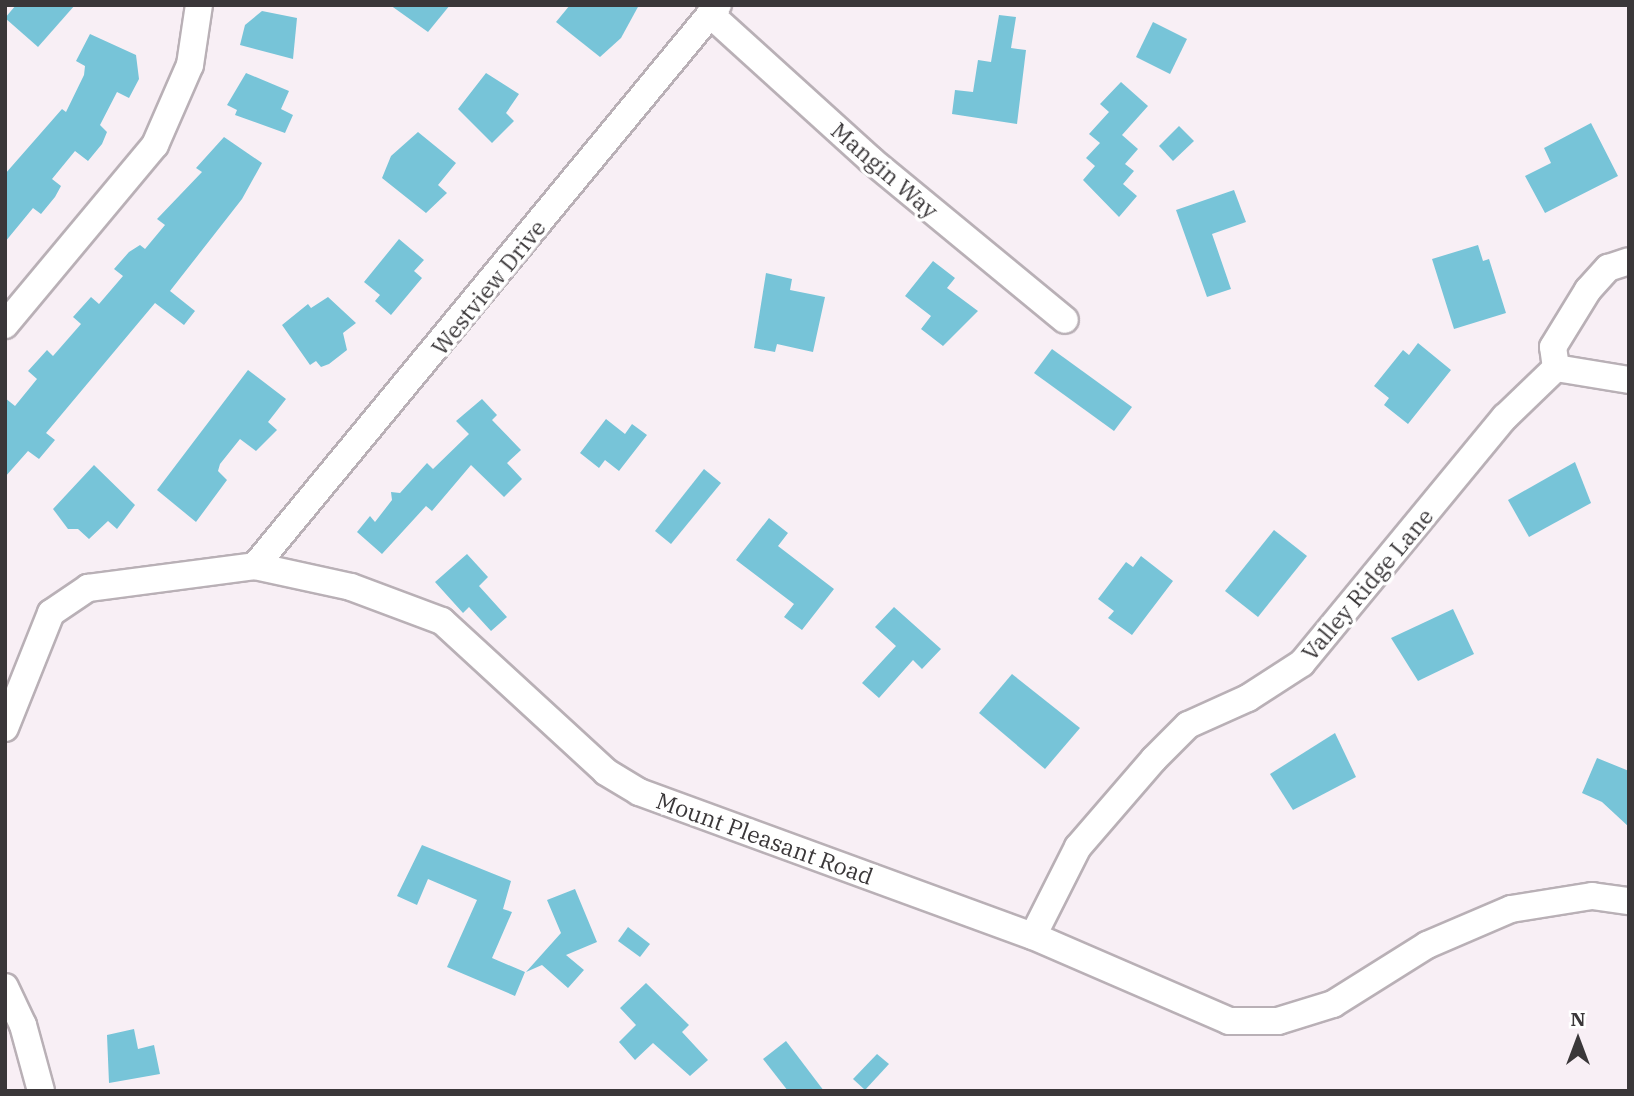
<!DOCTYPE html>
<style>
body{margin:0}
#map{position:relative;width:1634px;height:1096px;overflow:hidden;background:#f8eff5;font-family:"IBM Plex Serif",serif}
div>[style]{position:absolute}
.building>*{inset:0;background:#77c4d8}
.roads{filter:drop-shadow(2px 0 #b9b0b6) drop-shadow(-2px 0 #b9b0b6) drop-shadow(0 2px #b9b0b6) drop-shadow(0 -2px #b9b0b6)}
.minor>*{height:26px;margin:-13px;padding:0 13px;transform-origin:13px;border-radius:13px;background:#fff}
span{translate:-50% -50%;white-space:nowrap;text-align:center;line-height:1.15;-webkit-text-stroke:7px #fff;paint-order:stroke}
.street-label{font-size:23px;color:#3a3739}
.frame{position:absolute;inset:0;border:7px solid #3a3739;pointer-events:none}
.north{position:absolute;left:1543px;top:1005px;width:70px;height:70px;-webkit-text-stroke:5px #fff;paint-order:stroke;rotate:0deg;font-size:19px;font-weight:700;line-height:28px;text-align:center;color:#3a3739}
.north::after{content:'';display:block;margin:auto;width:24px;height:32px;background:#3a3739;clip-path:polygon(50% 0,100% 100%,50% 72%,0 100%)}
</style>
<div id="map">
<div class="building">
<i style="clip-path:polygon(16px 5px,75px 5px,38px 47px,5px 18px)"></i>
<i style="clip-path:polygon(390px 5px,450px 5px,428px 32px)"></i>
<i style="clip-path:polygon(570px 5px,639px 5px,621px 38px,600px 57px,556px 22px)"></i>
<i style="clip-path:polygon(262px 11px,297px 18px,293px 59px,240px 45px,245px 25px)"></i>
<i style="clip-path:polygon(999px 15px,1016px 17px,1011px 48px,1026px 50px,1017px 124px,952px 114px,955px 90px,973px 92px,978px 60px,991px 62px)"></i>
<i style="clip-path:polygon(1153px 22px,1187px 39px,1170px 74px,1136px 57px)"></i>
<i style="clip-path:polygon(90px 34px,136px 55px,139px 79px,129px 98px,117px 92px,100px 125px,107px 132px,102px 144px,88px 161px,75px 151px,52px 179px,61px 186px,55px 197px,41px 214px,33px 208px,5px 242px,5px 174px,62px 109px,66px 112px,84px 75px,85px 66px,76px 61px)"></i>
<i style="clip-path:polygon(246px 73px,289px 91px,281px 109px,293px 115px,285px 133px,235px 115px,237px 110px,227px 105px)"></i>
<i style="clip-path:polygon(486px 73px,519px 94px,506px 113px,514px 121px,492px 143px,458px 109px)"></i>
<i style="clip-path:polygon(1121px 82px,1148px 106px,1122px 135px,1138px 149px,1125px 164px,1134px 171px,1123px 184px,1137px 196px,1119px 217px,1083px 180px,1095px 166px,1086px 158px,1100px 143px,1089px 134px,1109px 112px,1100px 104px)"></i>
<i style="clip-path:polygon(1591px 123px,1618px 176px,1545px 213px,1525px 176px,1551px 163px,1544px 148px)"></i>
<i style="clip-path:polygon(1179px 126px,1194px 141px,1173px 161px,1159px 146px)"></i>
<i style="clip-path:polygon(418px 132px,456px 163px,438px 185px,447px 193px,426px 213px,382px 178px,391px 156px)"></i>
<i style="clip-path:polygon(224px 137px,262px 163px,242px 199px,170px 291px,195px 311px,184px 325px,155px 303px,46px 433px,55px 440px,39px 459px,28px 451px,5px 477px,5px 398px,15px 406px,37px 379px,28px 371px,47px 350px,53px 356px,81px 324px,73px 317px,91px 297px,99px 304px,123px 276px,114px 269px,129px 252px,140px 245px,145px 249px,165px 225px,157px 219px,202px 172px,196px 168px)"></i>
<i style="clip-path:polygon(1234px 190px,1246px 222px,1212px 234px,1231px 289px,1207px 297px,1176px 210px)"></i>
<i style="clip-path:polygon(399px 239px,424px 260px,414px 271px,422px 278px,391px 315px,375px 301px,380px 295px,364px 282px)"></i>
<i style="clip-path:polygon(1478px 245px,1483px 261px,1489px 259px,1506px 313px,1454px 329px,1432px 259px)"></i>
<i style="clip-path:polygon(933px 261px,955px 278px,947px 288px,978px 311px,943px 346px,921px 329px,931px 316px,905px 296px)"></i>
<i style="clip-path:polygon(766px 273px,792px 279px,790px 290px,825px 297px,813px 352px,777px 344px,775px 352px,754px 348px)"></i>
<i style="clip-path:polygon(328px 297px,356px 323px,343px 333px,347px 350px,329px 364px,321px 367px,316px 361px,310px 365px,282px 325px,308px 304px,311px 308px)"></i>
<i style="clip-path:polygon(1418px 343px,1451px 370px,1408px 424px,1384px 405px,1389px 398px,1374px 386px,1403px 350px,1409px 355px)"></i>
<i style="clip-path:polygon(1052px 349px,1132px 407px,1114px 431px,1034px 373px)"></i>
<i style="clip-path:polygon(248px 370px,286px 399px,268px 422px,277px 430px,256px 451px,240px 439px,220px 464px,218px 471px,227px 480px,196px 522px,157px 490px)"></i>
<i style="clip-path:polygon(482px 399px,497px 415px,492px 420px,521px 450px,507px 463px,522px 479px,504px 497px,471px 465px,432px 511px,426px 506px,382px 554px,357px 532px,370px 516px,375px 522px,392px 500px,391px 492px,400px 493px,427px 463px,433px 469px,469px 434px,456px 421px)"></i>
<i style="clip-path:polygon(606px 419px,625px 434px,632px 424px,647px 435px,619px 471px,605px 460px,599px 468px,580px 453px)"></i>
<i style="clip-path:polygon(1575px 462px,1591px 503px,1529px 537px,1508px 500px)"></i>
<i style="clip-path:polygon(94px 465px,135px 505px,117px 529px,108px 521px,89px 539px,78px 529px,68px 529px,53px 509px)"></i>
<i style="clip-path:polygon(704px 469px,721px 483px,671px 544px,655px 531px)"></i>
<i style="clip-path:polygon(769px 518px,788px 533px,778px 546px,834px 589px,802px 630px,784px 617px,794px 604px,736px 560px)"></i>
<i style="clip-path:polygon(1274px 530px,1307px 556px,1258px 617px,1225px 591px)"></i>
<i style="clip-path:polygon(467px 554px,488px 577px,479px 586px,507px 617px,491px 631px,469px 607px,463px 613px,435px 582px)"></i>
<i style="clip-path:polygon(1141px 556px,1173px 581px,1132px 635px,1108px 618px,1114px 611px,1098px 599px,1126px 562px,1133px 567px)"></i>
<i style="clip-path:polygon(894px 607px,941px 649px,922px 669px,913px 660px,879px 698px,862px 683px,896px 646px,875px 627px)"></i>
<i style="clip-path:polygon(1453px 609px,1474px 654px,1418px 681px,1391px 638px)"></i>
<i style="clip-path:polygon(1012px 674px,1080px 728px,1045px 769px,979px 713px)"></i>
<i style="clip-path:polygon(1335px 733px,1356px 777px,1293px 810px,1270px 774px)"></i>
<i style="clip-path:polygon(1597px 758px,1629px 771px,1629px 827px,1602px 802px,1582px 793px)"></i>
<i style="clip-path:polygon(422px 845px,511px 881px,503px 909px,512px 912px,492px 958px,525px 972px,515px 996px,447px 967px,477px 900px,428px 879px,417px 905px,397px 896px)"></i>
<i style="clip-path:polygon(575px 889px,597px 942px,566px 955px,584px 970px,568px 988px,542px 965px,526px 972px,561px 933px,547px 900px)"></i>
<i style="clip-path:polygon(628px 927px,650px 944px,640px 957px,618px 941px)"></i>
<i style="clip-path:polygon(646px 983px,689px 1025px,682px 1032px,708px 1060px,690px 1076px,653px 1043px,635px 1060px,619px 1042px,636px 1025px,620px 1008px)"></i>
<i style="clip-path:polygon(134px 1029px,138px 1049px,154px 1045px,160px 1074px,109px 1083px,107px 1035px)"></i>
<i style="clip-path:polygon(786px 1041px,802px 1062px,824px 1091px,788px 1091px,763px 1059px)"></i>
<i style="clip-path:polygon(877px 1054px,889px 1064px,865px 1090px,853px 1079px)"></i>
</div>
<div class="roads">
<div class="minor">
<i style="left:710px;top:14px;width:217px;rotate:42.2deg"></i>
<i style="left:871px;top:160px;width:251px;rotate:39.5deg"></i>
<i style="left:5px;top:325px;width:234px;rotate:-50.2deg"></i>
<i style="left:155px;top:145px;width:87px;rotate:-66.4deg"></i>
<i style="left:190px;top:65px;width:61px;rotate:-81.5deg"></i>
<i style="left:1556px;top:368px;width:21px;rotate:-98deg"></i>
<i style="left:1553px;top:347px;width:67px;rotate:-58.4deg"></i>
<i style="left:1588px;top:290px;width:30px;rotate:-48deg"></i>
<i style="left:1608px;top:268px;width:22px;rotate:-18deg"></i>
<i style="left:1556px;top:368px;width:74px;rotate:9.3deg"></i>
<i style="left:255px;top:566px;width:727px;rotate:-50.47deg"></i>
<i style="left:5px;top:728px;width:124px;rotate:-68.2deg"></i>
<i style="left:51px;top:613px;width:45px;rotate:-34deg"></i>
<i style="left:88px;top:588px;width:168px;rotate:-7.5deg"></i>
<i style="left:255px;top:566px;width:98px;rotate:12.3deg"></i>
<i style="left:351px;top:587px;width:97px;rotate:20.5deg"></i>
<i style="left:442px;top:621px;width:223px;rotate:42.6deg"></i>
<i style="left:606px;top:772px;width:39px;rotate:31deg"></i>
<i style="left:639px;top:792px;width:419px;rotate:20.1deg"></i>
<i style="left:1033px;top:936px;width:214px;rotate:23.4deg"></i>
<i style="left:1229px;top:1021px;width:49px"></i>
<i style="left:1278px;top:1021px;width:58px;rotate:-17.2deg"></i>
<i style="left:1333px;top:1004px;width:111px;rotate:-32.1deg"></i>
<i style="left:1427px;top:945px;width:91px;rotate:-23.2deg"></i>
<i style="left:1511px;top:909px;width:82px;rotate:-9.1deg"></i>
<i style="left:1592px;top:896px;width:37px;rotate:8deg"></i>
<i style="left:1033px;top:936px;width:100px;rotate:-63.2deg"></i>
<i style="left:1078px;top:847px;width:116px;rotate:-49.2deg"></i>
<i style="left:1154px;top:759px;width:48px;rotate:-45deg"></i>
<i style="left:1188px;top:725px;width:66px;rotate:-24.2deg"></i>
<i style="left:1248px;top:698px;width:64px;rotate:-32.9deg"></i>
<i style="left:1302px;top:663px;width:319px;rotate:-50.5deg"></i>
<i style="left:1505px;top:417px;width:71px;rotate:-43.9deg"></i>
<i style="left:5px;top:987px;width:42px;rotate:64.7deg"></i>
<i style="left:23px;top:1025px;width:68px;rotate:74.7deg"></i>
</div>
</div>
<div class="street-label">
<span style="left:885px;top:170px;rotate:41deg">Mangin Way</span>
<span style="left:488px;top:287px;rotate:-51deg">Westview Drive</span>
<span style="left:1367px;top:584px;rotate:-50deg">Valley Ridge Lane</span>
<span style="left:765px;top:838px;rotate:20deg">Mount Pleasant Road</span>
</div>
<div class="frame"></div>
<div class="north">N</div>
</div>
